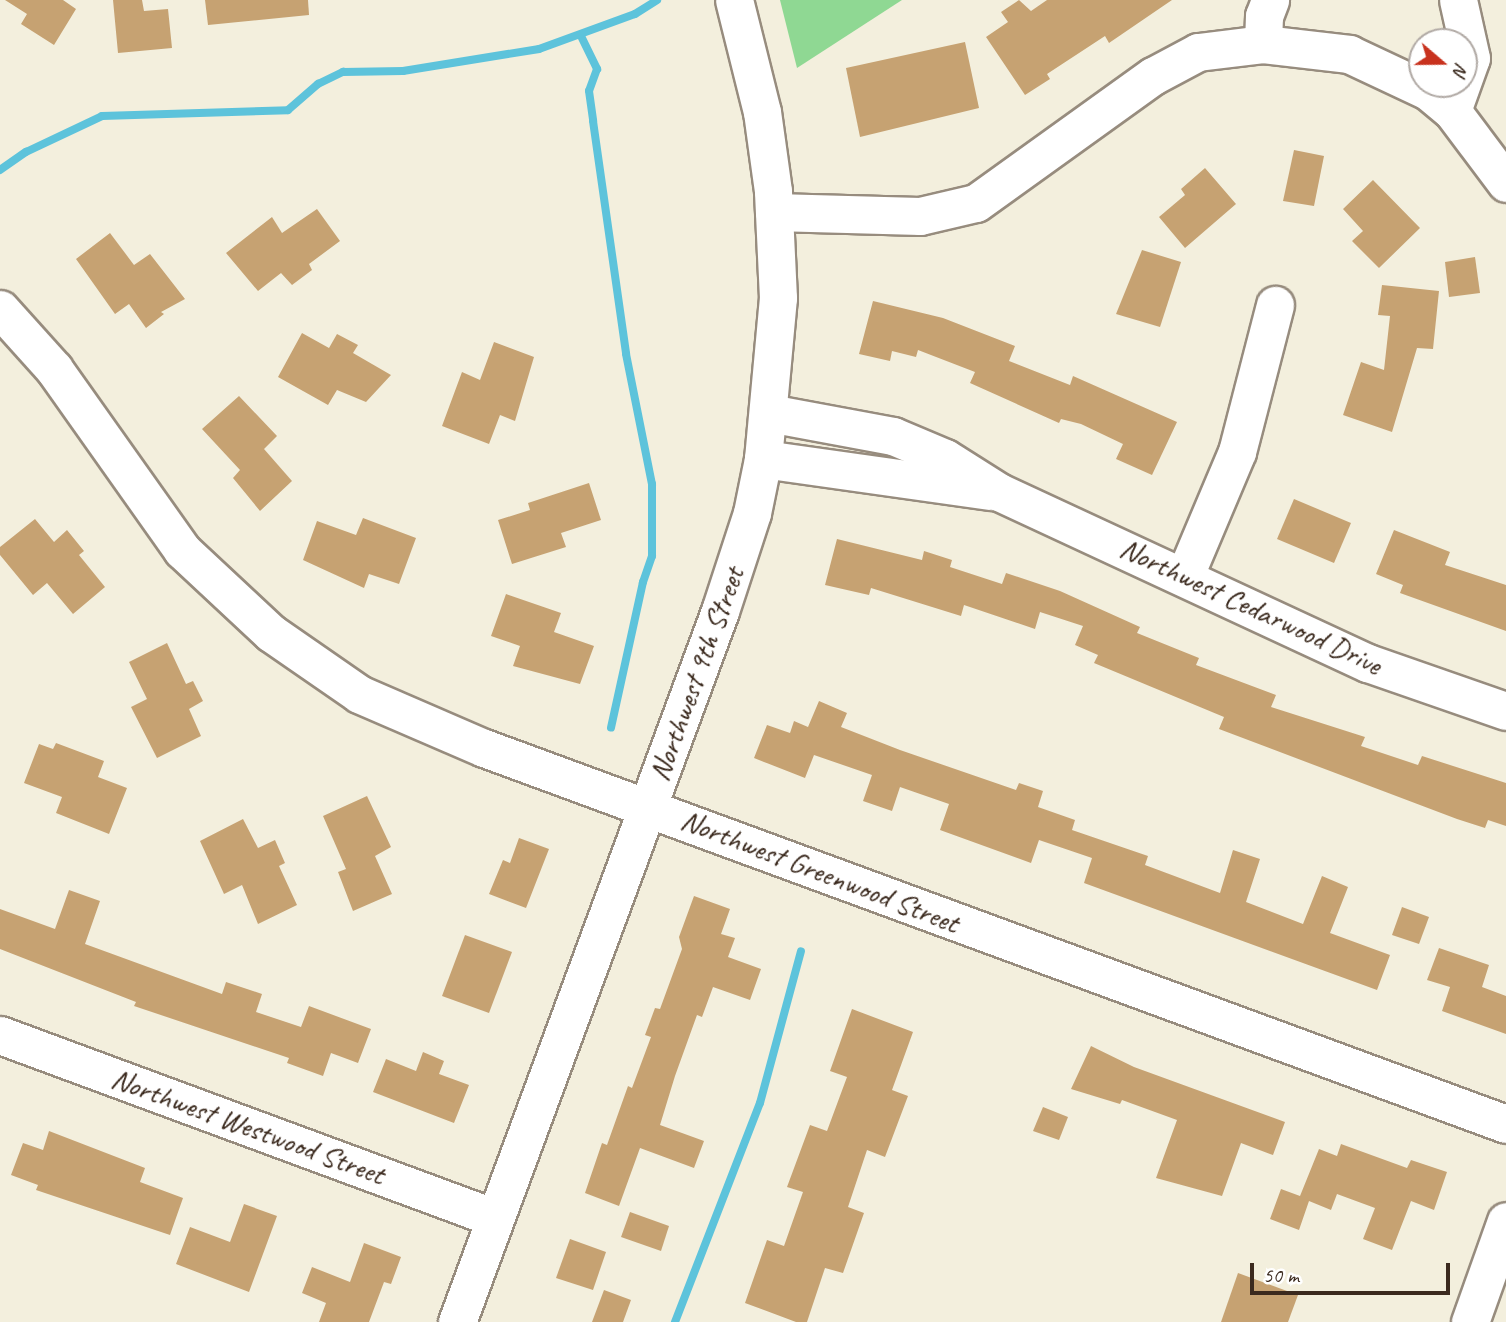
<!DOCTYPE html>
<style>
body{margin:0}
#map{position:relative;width:1506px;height:1322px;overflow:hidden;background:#f3efdd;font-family:Caveat,sans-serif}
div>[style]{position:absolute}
.green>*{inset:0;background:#8fd893}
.stream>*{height:8px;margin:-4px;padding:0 4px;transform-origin:4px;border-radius:4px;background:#5dc3db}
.building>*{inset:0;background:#c6a272}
.roads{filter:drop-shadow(2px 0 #978c7e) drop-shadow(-2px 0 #978c7e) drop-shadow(0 2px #978c7e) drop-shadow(0 -2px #978c7e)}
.minor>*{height:37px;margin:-18.5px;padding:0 18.5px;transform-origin:18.5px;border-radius:18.5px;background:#fff}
span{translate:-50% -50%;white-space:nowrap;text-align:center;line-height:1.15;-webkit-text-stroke:5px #fff;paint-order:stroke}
.street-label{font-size:30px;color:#3b2a1e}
.north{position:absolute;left:1408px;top:28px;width:70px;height:70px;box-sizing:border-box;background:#fff;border:2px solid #b1aaa5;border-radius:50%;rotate:110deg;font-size:19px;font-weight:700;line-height:28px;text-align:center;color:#3b2a1e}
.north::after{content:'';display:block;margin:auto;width:24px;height:32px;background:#c8321e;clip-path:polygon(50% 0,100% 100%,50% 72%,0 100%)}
.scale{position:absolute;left:1250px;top:1263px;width:200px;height:32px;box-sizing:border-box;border:4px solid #3b2a1e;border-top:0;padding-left:9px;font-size:21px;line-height:24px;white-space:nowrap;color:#3b2a1e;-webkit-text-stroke:5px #fff;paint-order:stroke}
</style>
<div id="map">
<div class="green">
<i style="clip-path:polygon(780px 0,902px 0,797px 68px)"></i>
</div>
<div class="stream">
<i style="left:581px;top:36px;width:37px;rotate:64deg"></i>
<i style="left:597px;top:69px;width:23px;rotate:110deg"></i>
<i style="left:589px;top:91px;width:30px;rotate:82deg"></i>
<i style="left:593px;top:121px;width:235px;rotate:81.9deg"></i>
<i style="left:626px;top:354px;width:133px;rotate:78.7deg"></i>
<i style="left:652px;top:484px;width:72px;rotate:90deg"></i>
<i style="left:652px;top:556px;width:28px;rotate:109deg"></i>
<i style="left:643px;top:582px;width:149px;rotate:102.4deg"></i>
<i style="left:0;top:170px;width:32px;rotate:-35deg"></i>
<i style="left:26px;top:152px;width:84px;rotate:-25.3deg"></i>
<i style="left:102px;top:116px;width:186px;rotate:-1.8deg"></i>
<i style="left:288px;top:110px;width:40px;rotate:-41deg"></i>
<i style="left:318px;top:84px;width:28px;rotate:-26deg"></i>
<i style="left:343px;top:72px;width:60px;rotate:-1deg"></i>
<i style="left:403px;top:71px;width:138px;rotate:-9.2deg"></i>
<i style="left:539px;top:49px;width:102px;rotate:-20deg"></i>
<i style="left:635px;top:14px;width:26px;rotate:-32deg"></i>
<i style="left:675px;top:1322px;width:235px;rotate:-68.8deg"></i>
<i style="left:760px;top:1103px;width:157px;rotate:-74.9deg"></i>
</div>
<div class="building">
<i style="clip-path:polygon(5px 0,63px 0,76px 9px,54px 45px,21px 24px,27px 14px)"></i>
<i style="clip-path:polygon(113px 0,142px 0,144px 11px,168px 9px,172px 48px,118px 53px)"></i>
<i style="clip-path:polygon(205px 0,308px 0,309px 15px,208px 25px)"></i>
<i style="clip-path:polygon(1019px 0,1031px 11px,1047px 0,1172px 0,1109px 43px,1105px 36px,1047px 74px,1050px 79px,1025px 95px,986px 37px,1008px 22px,1001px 12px)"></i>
<i style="clip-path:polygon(965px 42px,979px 108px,860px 137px,846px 68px)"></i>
<i style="clip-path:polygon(1294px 150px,1324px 156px,1314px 206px,1283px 201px)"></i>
<i style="clip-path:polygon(1205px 168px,1236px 204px,1185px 248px,1159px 217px,1185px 195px,1181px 189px)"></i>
<i style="clip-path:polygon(1373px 180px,1420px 228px,1379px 268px,1352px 241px,1363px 231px,1343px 209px)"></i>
<i style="clip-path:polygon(317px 209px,340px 241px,309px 264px,312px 270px,292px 285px,281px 273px,258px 291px,226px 253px,272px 217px,282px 233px)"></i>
<i style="clip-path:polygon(110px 233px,134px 265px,150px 254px,185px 299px,161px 312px,164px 314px,146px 328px,129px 304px,115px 314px,76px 259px)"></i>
<i style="clip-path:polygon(1142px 250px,1181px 262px,1160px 327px,1116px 314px)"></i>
<i style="clip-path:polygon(1475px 257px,1480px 293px,1449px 297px,1445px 262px)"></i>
<i style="clip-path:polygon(1382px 285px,1439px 291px,1433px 349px,1417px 348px,1392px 432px,1343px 415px,1361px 362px,1384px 370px,1390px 316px,1378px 315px)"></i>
<i style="clip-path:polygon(873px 301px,943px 318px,1015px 346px,1009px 361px,1070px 385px,1073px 376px,1177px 422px,1152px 475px,1116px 459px,1123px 444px,1081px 424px,1061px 419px,1059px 423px,970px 383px,975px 372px,918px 350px,916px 357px,892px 351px,890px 361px,859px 354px)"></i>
<i style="clip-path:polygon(302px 333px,329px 348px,337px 334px,358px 345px,353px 353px,391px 375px,366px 402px,337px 390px,328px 405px,278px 377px)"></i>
<i style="clip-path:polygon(494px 342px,534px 357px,515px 421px,500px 415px,489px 444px,442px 426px,462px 372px,480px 380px)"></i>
<i style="clip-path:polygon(239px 396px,277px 436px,264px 449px,292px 481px,260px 511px,233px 478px,240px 470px,202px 429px)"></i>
<i style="clip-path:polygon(589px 483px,601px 520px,561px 533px,566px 547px,512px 564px,498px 520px,530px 510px,528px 503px)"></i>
<i style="clip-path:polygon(1294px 499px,1351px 523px,1334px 563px,1277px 539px)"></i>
<i style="clip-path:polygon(363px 518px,416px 538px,399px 584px,369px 574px,364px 588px,303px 560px,317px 521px,356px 535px)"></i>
<i style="clip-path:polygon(35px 519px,54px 542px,67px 530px,84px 551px,79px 555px,105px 587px,73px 614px,47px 583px,33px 595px,0 555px,0 547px)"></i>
<i style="clip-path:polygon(1394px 530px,1450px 552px,1445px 565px,1506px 585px,1506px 631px,1400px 593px,1403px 585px,1376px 574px)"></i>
<i style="clip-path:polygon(837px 539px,922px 560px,924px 551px,952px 560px,950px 567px,1002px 584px,1006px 573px,1060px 591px,1140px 627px,1137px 633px,1199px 658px,1196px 665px,1276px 695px,1271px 707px,1365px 737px,1361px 746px,1418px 765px,1422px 756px,1506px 783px,1506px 826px,1488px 820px,1485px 828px,1457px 819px,1219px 729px,1224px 717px,1094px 663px,1098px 655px,1075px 645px,1083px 626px,1040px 612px,1035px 629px,964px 605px,961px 616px,871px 588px,869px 595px,825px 585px)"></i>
<i style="clip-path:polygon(506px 594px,561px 613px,554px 632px,594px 646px,580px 684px,513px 666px,520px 646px,491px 636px)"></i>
<i style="clip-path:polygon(167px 643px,186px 684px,193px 681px,203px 701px,189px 709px,201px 736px,157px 758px,131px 707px,147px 699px,129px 662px)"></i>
<i style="clip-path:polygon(819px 701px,847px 713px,841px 727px,900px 750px,1016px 790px,1019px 783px,1043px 791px,1038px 807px,1075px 820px,1072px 830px,1148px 856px,1145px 865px,1220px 893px,1233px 850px,1260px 859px,1246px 902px,1303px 924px,1322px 876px,1348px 887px,1330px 933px,1390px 955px,1377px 990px,1084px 883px,1092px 858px,1039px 840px,1031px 863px,940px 830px,949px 804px,900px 787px,892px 811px,863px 801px,872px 775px,814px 755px,805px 778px,754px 758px,767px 725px,790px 733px,794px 721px,808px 727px)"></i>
<i style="clip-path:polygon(56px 743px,104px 761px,98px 777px,127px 788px,109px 834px,56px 813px,62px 797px,24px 783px,39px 744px,53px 749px)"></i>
<i style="clip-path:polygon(367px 796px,391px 847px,375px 856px,392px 894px,353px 911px,338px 872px,346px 869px,323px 816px)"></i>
<i style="clip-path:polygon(243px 819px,258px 848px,275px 840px,285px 863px,279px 866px,297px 905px,258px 924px,242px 885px,224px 894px,200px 841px)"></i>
<i style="clip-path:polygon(519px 838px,549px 849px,526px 908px,489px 894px,503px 860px,510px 863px)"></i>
<i style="clip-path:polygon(69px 890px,100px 901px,85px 944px,222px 994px,226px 982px,262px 994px,256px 1012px,301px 1027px,309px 1006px,371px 1029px,358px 1063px,331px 1053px,323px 1076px,287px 1063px,289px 1058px,134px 1006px,136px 1002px,0 949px,0 909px,55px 929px)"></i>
<i style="clip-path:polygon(694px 896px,730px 909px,721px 934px,735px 938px,728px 957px,761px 969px,750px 1000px,713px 987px,702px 1017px,697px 1015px,675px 1076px,660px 1125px,704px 1141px,694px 1168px,640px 1148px,619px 1206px,585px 1193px,602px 1143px,607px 1145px,628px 1086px,632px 1088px,651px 1037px,645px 1035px,655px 1008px,660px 1009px,682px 949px,679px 937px)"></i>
<i style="clip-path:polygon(1402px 907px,1429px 917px,1419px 944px,1392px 935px)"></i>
<i style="clip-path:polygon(465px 935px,512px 952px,489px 1013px,442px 996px)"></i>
<i style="clip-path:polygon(1439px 948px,1489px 965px,1482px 987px,1506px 996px,1506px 1034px,1442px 1011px,1450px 987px,1427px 980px)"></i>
<i style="clip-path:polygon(852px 1009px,913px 1032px,892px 1090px,908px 1096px,885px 1157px,867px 1150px,848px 1207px,864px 1213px,843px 1273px,825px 1268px,807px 1322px,796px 1322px,745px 1303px,767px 1240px,784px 1246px,803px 1192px,787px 1187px,810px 1125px,827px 1131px,847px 1077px,830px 1071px)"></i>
<i style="clip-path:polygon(1091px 1046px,1134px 1067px,1285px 1122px,1273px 1155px,1241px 1143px,1222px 1196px,1156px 1178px,1177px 1120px,1122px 1100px,1120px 1104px,1071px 1089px)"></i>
<i style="clip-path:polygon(423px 1052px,444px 1061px,439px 1074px,469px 1085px,454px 1123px,373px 1092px,386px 1059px,416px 1071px)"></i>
<i style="clip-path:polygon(1043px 1107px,1068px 1117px,1059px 1140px,1033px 1131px)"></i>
<i style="clip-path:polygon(49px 1131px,145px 1168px,140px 1182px,183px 1198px,170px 1235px,36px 1190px,38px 1185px,11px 1175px,23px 1143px,43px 1150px)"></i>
<i style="clip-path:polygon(1341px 1144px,1407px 1168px,1411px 1160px,1447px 1172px,1434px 1210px,1411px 1201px,1392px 1250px,1363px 1239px,1375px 1208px,1337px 1194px,1331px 1210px,1309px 1201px,1299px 1230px,1270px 1219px,1281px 1189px,1300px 1196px,1319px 1149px,1337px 1156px)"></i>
<i style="clip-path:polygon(244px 1204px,277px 1216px,249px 1292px,176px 1264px,190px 1227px,230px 1242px)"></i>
<i style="clip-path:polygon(630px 1212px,669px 1226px,661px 1251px,621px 1237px)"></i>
<i style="clip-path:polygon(570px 1239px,606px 1252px,593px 1290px,556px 1278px)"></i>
<i style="clip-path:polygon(364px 1243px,401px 1257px,391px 1284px,384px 1282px,369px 1322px,319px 1322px,326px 1303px,302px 1293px,312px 1267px,350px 1282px)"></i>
<i style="clip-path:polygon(1238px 1273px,1298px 1295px,1288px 1322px,1221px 1322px)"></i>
<i style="clip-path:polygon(604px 1290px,631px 1300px,623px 1322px,592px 1322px)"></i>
</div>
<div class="roads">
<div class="minor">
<i style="left:1263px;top:44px;width:28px;rotate:-88deg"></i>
<i style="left:1264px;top:16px;width:17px;rotate:-69deg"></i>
<i style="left:1452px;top:111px;width:56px;rotate:-70.3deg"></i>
<i style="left:1471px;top:58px;width:59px;rotate:-102.6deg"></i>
<i style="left:774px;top:212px;width:146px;rotate:1.6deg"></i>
<i style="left:920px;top:216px;width:57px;rotate:-13.1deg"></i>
<i style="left:976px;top:203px;width:218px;rotate:-35.7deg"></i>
<i style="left:1153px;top:76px;width:51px;rotate:-28.1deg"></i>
<i style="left:1198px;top:52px;width:65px;rotate:-7deg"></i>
<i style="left:1263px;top:44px;width:87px;rotate:6.6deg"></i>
<i style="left:1349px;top:54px;width:87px;rotate:25.1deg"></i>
<i style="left:1428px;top:91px;width:31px;rotate:40deg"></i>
<i style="left:1452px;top:111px;width:90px;rotate:53.1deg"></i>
<i style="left:0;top:309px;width:81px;rotate:48deg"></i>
<i style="left:54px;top:369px;width:222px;rotate:54.7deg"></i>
<i style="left:182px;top:550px;width:122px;rotate:43deg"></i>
<i style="left:271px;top:633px;width:107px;rotate:34.7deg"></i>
<i style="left:359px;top:694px;width:136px;rotate:23.4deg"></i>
<i style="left:484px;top:748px;width:1089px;rotate:20.2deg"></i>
<i style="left:769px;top:413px;width:126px;rotate:10.5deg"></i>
<i style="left:893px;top:436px;width:56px;rotate:22.9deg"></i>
<i style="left:945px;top:458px;width:64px;rotate:32.2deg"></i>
<i style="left:999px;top:492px;width:407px;rotate:24.9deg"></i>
<i style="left:1368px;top:663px;width:146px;rotate:19.2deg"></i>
<i style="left:763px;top:459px;width:230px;rotate:8deg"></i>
<i style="left:1185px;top:575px;width:134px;rotate:-67.1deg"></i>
<i style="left:1237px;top:452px;width:152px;rotate:-75.5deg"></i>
<i style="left:0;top:1035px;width:528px;rotate:20.29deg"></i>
<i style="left:457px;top:1322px;width:758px;rotate:-69.7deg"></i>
<i style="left:720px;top:611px;width:103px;rotate:-71.9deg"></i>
<i style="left:752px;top:513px;width:55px;rotate:-78.5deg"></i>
<i style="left:763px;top:459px;width:162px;rotate:-84.7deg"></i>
<i style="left:778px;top:298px;width:107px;rotate:-92.7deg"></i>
<i style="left:773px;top:191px;width:80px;rotate:-97.9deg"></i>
<i style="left:762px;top:112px;width:115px;rotate:-104deg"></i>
<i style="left:1470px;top:1322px;width:107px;rotate:-70.4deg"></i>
</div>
</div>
<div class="street-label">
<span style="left:1251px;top:606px;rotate:25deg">Northwest Cedarwood Drive</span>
<span style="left:696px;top:674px;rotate:-70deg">Northwest 9th Street</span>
<span style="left:820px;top:871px;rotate:21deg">Northwest Greenwood Street</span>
<span style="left:248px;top:1126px;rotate:20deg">Northwest Westwood Street</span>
</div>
<div class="north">N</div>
<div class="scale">50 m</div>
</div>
